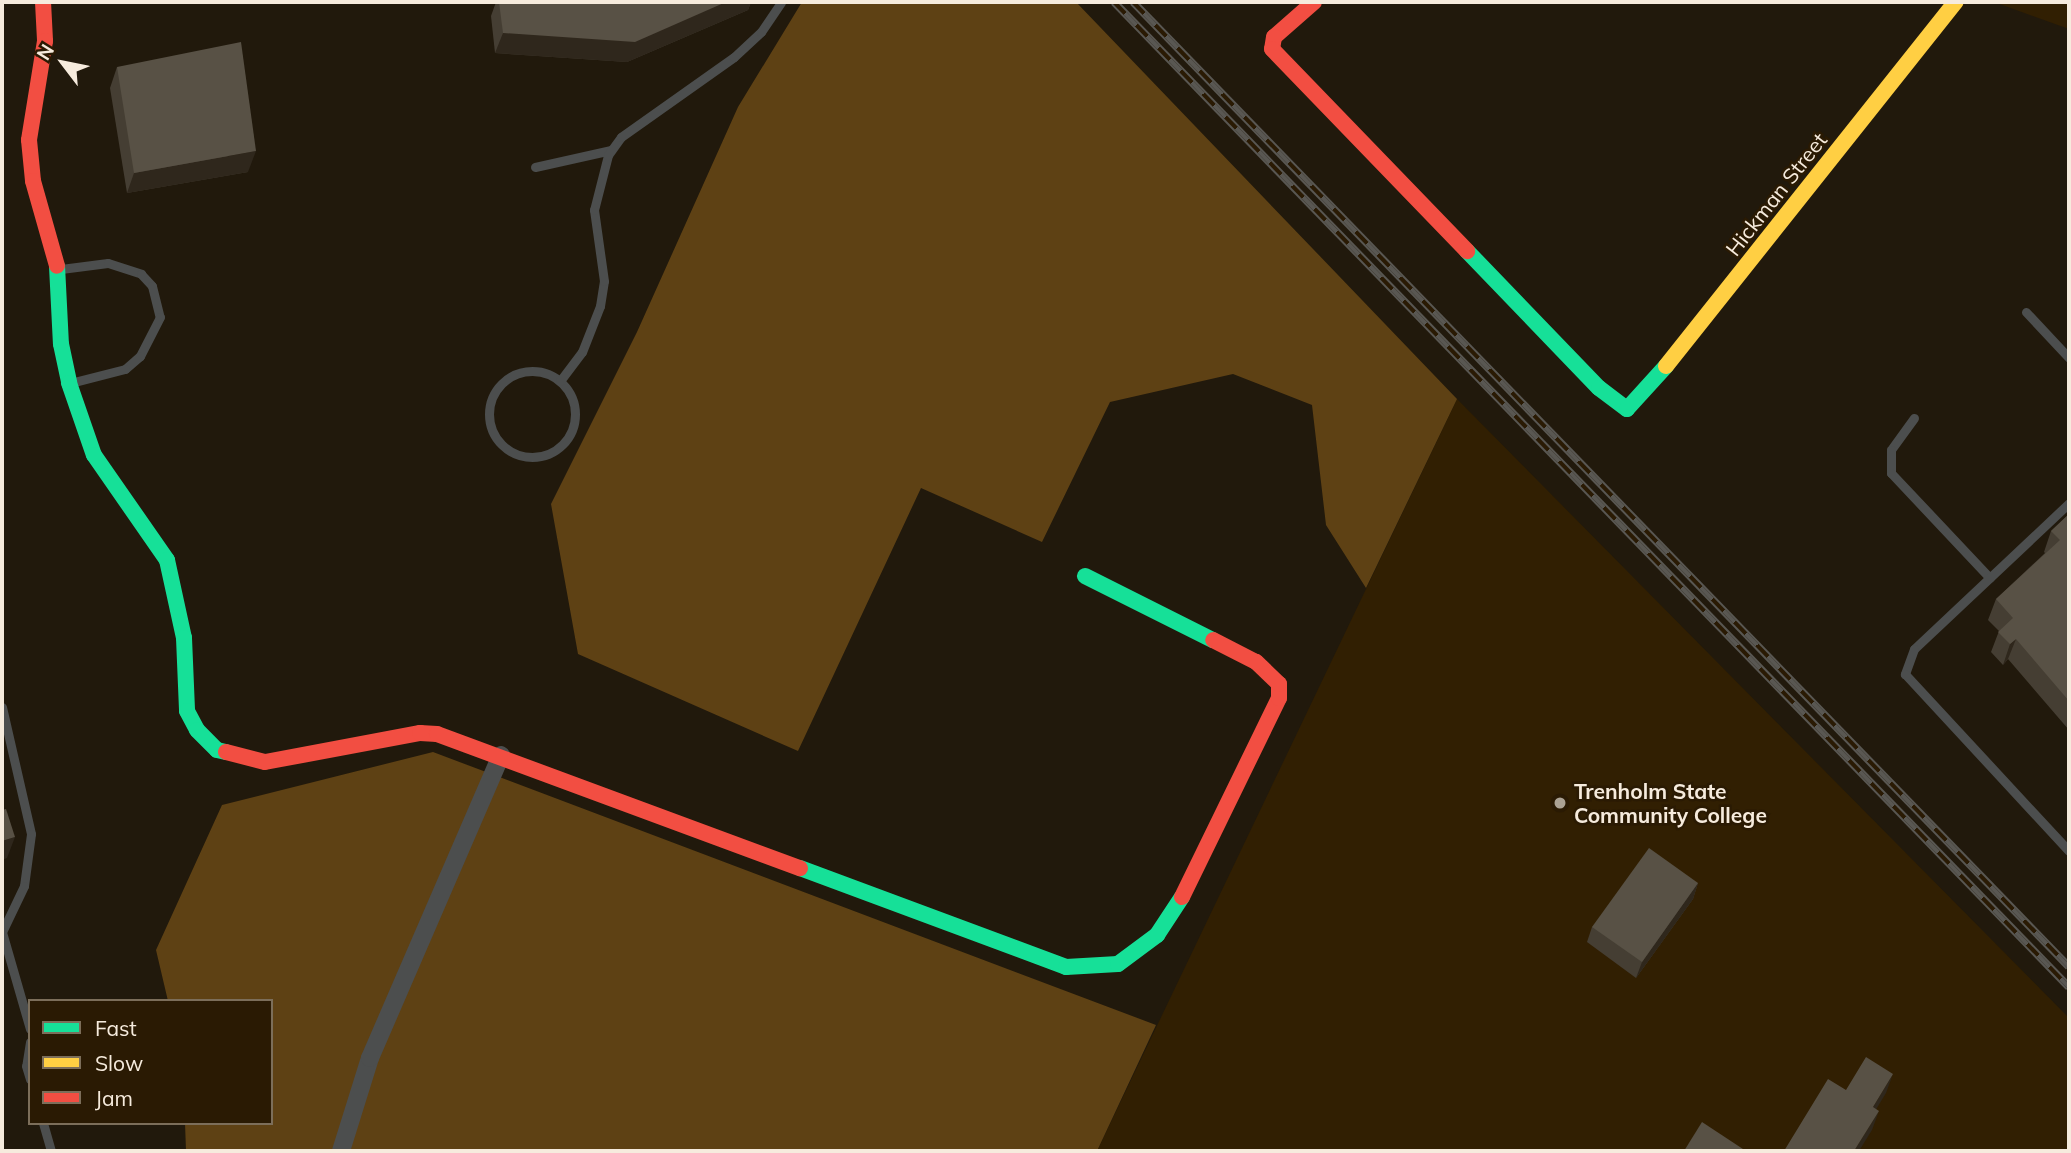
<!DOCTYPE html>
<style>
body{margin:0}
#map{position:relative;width:2071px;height:1153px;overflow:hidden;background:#21190c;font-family:Mulish,sans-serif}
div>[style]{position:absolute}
.built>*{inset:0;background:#311f02}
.forest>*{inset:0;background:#5e4114}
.lane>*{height:9px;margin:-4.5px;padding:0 4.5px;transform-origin:4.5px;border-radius:4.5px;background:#4c4e4e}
.lane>.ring{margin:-4.5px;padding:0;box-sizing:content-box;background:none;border:9px solid #4c4e4e;border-radius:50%}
.street>*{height:18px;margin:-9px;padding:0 9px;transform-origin:9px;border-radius:9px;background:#4c4e4e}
.fast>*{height:16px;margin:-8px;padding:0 8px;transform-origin:8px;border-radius:8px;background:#16e098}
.slow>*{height:16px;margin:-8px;padding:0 8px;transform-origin:8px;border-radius:8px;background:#ffcf43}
.jam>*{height:16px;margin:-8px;padding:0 8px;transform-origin:8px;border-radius:8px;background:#f24e42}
.rail>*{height:8px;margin-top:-4px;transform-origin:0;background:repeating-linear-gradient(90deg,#2a1a03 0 16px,#595752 0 32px);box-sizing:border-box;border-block:2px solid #595752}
.wall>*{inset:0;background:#453e33}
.shaded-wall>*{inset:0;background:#2f271c}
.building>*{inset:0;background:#585145}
.dots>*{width:19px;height:19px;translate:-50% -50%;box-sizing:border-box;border:4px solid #2a1a03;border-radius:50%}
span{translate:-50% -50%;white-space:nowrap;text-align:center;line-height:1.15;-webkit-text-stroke:5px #2a1a03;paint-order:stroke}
.street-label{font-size:21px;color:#f6ebdd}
.poi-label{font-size:21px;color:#f6ebdd;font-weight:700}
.left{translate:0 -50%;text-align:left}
.frame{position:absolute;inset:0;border:4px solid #f6ebdd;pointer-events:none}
.legend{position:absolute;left:28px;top:999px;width:245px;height:126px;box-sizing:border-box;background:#2a1a03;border:2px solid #7c6e5a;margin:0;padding:9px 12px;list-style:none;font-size:21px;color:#f6ebdd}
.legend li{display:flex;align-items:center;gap:14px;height:35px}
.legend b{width:35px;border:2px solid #7c6e5a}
.north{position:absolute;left:28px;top:28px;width:70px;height:70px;-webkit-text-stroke:5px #2a1a03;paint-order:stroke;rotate:302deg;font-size:19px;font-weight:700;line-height:28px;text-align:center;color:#f6ebdd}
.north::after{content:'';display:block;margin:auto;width:24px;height:32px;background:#f6ebdd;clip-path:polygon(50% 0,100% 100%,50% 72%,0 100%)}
</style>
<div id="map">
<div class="built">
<i style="clip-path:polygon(1994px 2px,2069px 2px,2069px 29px)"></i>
<i style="clip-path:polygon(1457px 399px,2069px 1018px,2069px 1151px,1097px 1151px)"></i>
</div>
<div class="forest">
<i style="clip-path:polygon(802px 2px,1076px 2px,1457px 399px,1366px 588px,1326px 525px,1312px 405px,1233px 374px,1110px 402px,1042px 542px,921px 488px,798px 751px,578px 654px,551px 504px,637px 332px,738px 107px)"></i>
<i style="clip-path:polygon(433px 752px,1156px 1025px,1097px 1151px,186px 1151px,185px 1123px,271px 1123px,271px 1001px,168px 1001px,156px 950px,222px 805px)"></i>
</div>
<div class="lane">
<i style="left:535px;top:167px;width:78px;rotate:-12.6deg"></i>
<i style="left:61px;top:269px;width:47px;rotate:-7.3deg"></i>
<i style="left:108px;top:263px;width:35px;rotate:18deg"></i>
<i style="left:141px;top:274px;width:16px;rotate:47deg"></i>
<i style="left:152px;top:286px;width:32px;rotate:76deg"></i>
<i style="left:160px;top:317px;width:44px;rotate:117.1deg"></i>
<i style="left:140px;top:356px;width:20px;rotate:139deg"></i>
<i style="left:125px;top:369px;width:57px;rotate:165.7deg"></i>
<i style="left:2026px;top:312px;width:63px;rotate:46.9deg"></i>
<i class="ring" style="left:489px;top:371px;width:77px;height:77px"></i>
<i style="left:560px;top:381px;width:36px;rotate:-53deg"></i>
<i style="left:582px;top:352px;width:49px;rotate:-68.6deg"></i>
<i style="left:600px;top:306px;width:25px;rotate:-81deg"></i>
<i style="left:604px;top:281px;width:72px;rotate:-98deg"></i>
<i style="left:594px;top:210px;width:57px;rotate:-75.7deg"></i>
<i style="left:608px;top:155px;width:22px;rotate:-54deg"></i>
<i style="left:621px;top:137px;width:138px;rotate:-35.3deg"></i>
<i style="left:734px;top:57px;width:37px;rotate:-43deg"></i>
<i style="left:761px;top:32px;width:36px;rotate:-56deg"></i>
<i style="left:1914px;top:418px;width:39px;rotate:126deg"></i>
<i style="left:1891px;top:450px;width:23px;rotate:90deg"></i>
<i style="left:1891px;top:473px;width:144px;rotate:46.7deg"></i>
<i style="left:2069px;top:503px;width:213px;rotate:136.7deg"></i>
<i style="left:1914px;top:649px;width:27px;rotate:110deg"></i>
<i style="left:1905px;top:674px;width:241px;rotate:47.2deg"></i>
<i style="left:2px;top:707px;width:130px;rotate:77.1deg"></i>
<i style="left:31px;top:834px;width:52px;rotate:97.7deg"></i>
<i style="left:24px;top:886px;width:51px;rotate:115.6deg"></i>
<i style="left:2px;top:932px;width:101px;rotate:73.9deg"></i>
<i style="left:30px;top:1042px;width:24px;rotate:99deg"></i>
<i style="left:26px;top:1066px;width:14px;rotate:73deg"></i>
<i style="left:43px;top:1123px;width:29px;rotate:74deg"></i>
</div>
<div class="street">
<i style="left:341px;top:1151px;width:97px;rotate:-72.7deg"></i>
<i style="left:370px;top:1058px;width:330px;rotate:-66.6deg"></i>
</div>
<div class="fast">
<i style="left:1467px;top:251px;width:190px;rotate:46.1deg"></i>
<i style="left:1599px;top:388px;width:35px;rotate:37deg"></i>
<i style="left:1627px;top:409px;width:58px;rotate:-47.8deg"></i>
<i style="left:57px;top:266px;width:78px;rotate:87.1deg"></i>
<i style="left:61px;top:344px;width:40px;rotate:78deg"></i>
<i style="left:69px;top:383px;width:76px;rotate:70.9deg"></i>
<i style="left:94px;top:455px;width:128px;rotate:55.2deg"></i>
<i style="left:167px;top:560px;width:80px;rotate:77.7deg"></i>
<i style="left:184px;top:638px;width:73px;rotate:87.6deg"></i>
<i style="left:187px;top:711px;width:21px;rotate:62deg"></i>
<i style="left:197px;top:730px;width:28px;rotate:45deg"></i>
<i style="left:217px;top:750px;width:9px;rotate:13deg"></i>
<i style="left:1085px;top:576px;width:143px;rotate:26.6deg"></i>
<i style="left:800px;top:868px;width:284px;rotate:20.4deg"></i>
<i style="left:1066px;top:967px;width:52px;rotate:-3.3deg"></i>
<i style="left:1118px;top:964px;width:49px;rotate:-36.6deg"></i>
<i style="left:1157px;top:935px;width:45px;rotate:-56.7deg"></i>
</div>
<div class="slow">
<i style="left:1666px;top:366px;width:465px;rotate:-51.5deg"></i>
</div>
<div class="jam">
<i style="left:43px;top:2px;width:39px;rotate:87deg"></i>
<i style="left:45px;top:41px;width:100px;rotate:99.2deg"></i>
<i style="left:29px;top:140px;width:41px;rotate:84.4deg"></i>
<i style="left:33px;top:181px;width:88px;rotate:74.2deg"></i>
<i style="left:1314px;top:2px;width:53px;rotate:138.8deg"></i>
<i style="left:1274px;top:37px;width:12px;rotate:99deg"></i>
<i style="left:1272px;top:49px;width:281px;rotate:46deg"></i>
<i style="left:226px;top:752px;width:40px;rotate:14.4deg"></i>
<i style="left:265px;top:762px;width:158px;rotate:-10.6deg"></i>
<i style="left:420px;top:733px;width:17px;rotate:3deg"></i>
<i style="left:437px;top:734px;width:387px;rotate:20.3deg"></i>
<i style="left:1182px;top:897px;width:221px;rotate:-64deg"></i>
<i style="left:1279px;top:698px;width:14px;rotate:-90deg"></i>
<i style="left:1279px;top:684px;width:32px;rotate:-136deg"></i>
<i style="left:1256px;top:662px;width:48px;rotate:-152.9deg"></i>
</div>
<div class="rail">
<i style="left:1114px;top:2px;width:1372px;rotate:45.89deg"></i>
<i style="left:1133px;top:2px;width:1344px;rotate:45.87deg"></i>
</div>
<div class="wall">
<i style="clip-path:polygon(496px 2px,751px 2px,748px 10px,627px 62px,495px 53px,491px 16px)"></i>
<i style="clip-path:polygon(117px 67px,248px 172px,127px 193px,110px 88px)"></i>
<i style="clip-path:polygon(2069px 514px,2069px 730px,2008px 659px,2003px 665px,1991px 652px,1999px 631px,1988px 620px,1996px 599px,2045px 553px,2044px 552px,2051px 531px)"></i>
<i style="clip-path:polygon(1698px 883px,1693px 899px,1636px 978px,1587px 942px,1592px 927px)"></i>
</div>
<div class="shaded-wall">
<i style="clip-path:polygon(726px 2px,751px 2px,748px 10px,627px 62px,495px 53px,503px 33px)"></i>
<i style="clip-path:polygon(256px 151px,248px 172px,127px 193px,134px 173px)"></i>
<i style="clip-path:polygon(2016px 639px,2008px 659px,2003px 665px,2010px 644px)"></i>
<i style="clip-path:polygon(15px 837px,7px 858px,2px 860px,2px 841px)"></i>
<i style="clip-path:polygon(1698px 883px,1693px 899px,1636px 978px,1642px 962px)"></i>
<i style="clip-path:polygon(1893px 1074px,1886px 1093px,1866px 1126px,1873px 1107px)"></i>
<i style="clip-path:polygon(1879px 1111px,1872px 1130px,1859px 1151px,1854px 1151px)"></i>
</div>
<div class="building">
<i style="clip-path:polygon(499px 2px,726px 2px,635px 42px,503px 33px)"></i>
<i style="clip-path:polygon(241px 42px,256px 151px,134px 173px,117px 67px)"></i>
<i style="clip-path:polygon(2069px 514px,2069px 701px,2016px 639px,2010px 644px,1998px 632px,2013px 618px,1996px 599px,2060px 540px,2051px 531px)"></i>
<i style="clip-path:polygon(6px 809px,15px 837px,2px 841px,2px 810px)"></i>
<i style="clip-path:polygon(1649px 848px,1698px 883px,1642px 962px,1592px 927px)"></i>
<i style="clip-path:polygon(1866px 1057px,1893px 1074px,1873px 1107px,1879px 1111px,1854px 1151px,1784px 1151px,1828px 1079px,1846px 1090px)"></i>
<i style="clip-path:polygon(1702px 1122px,1746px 1151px,1684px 1151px)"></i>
</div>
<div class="dots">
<i style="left:1560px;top:803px;background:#aba294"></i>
</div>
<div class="street-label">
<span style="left:1776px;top:194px;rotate:-52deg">Hickman Street</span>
</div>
<div class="poi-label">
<span class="left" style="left:1574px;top:803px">Trenholm State<br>Community College</span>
</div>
<div class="frame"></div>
<ul class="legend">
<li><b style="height:9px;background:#16e098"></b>Fast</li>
<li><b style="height:9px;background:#ffcf43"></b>Slow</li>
<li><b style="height:9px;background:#f24e42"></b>Jam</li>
</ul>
<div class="north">N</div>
</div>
